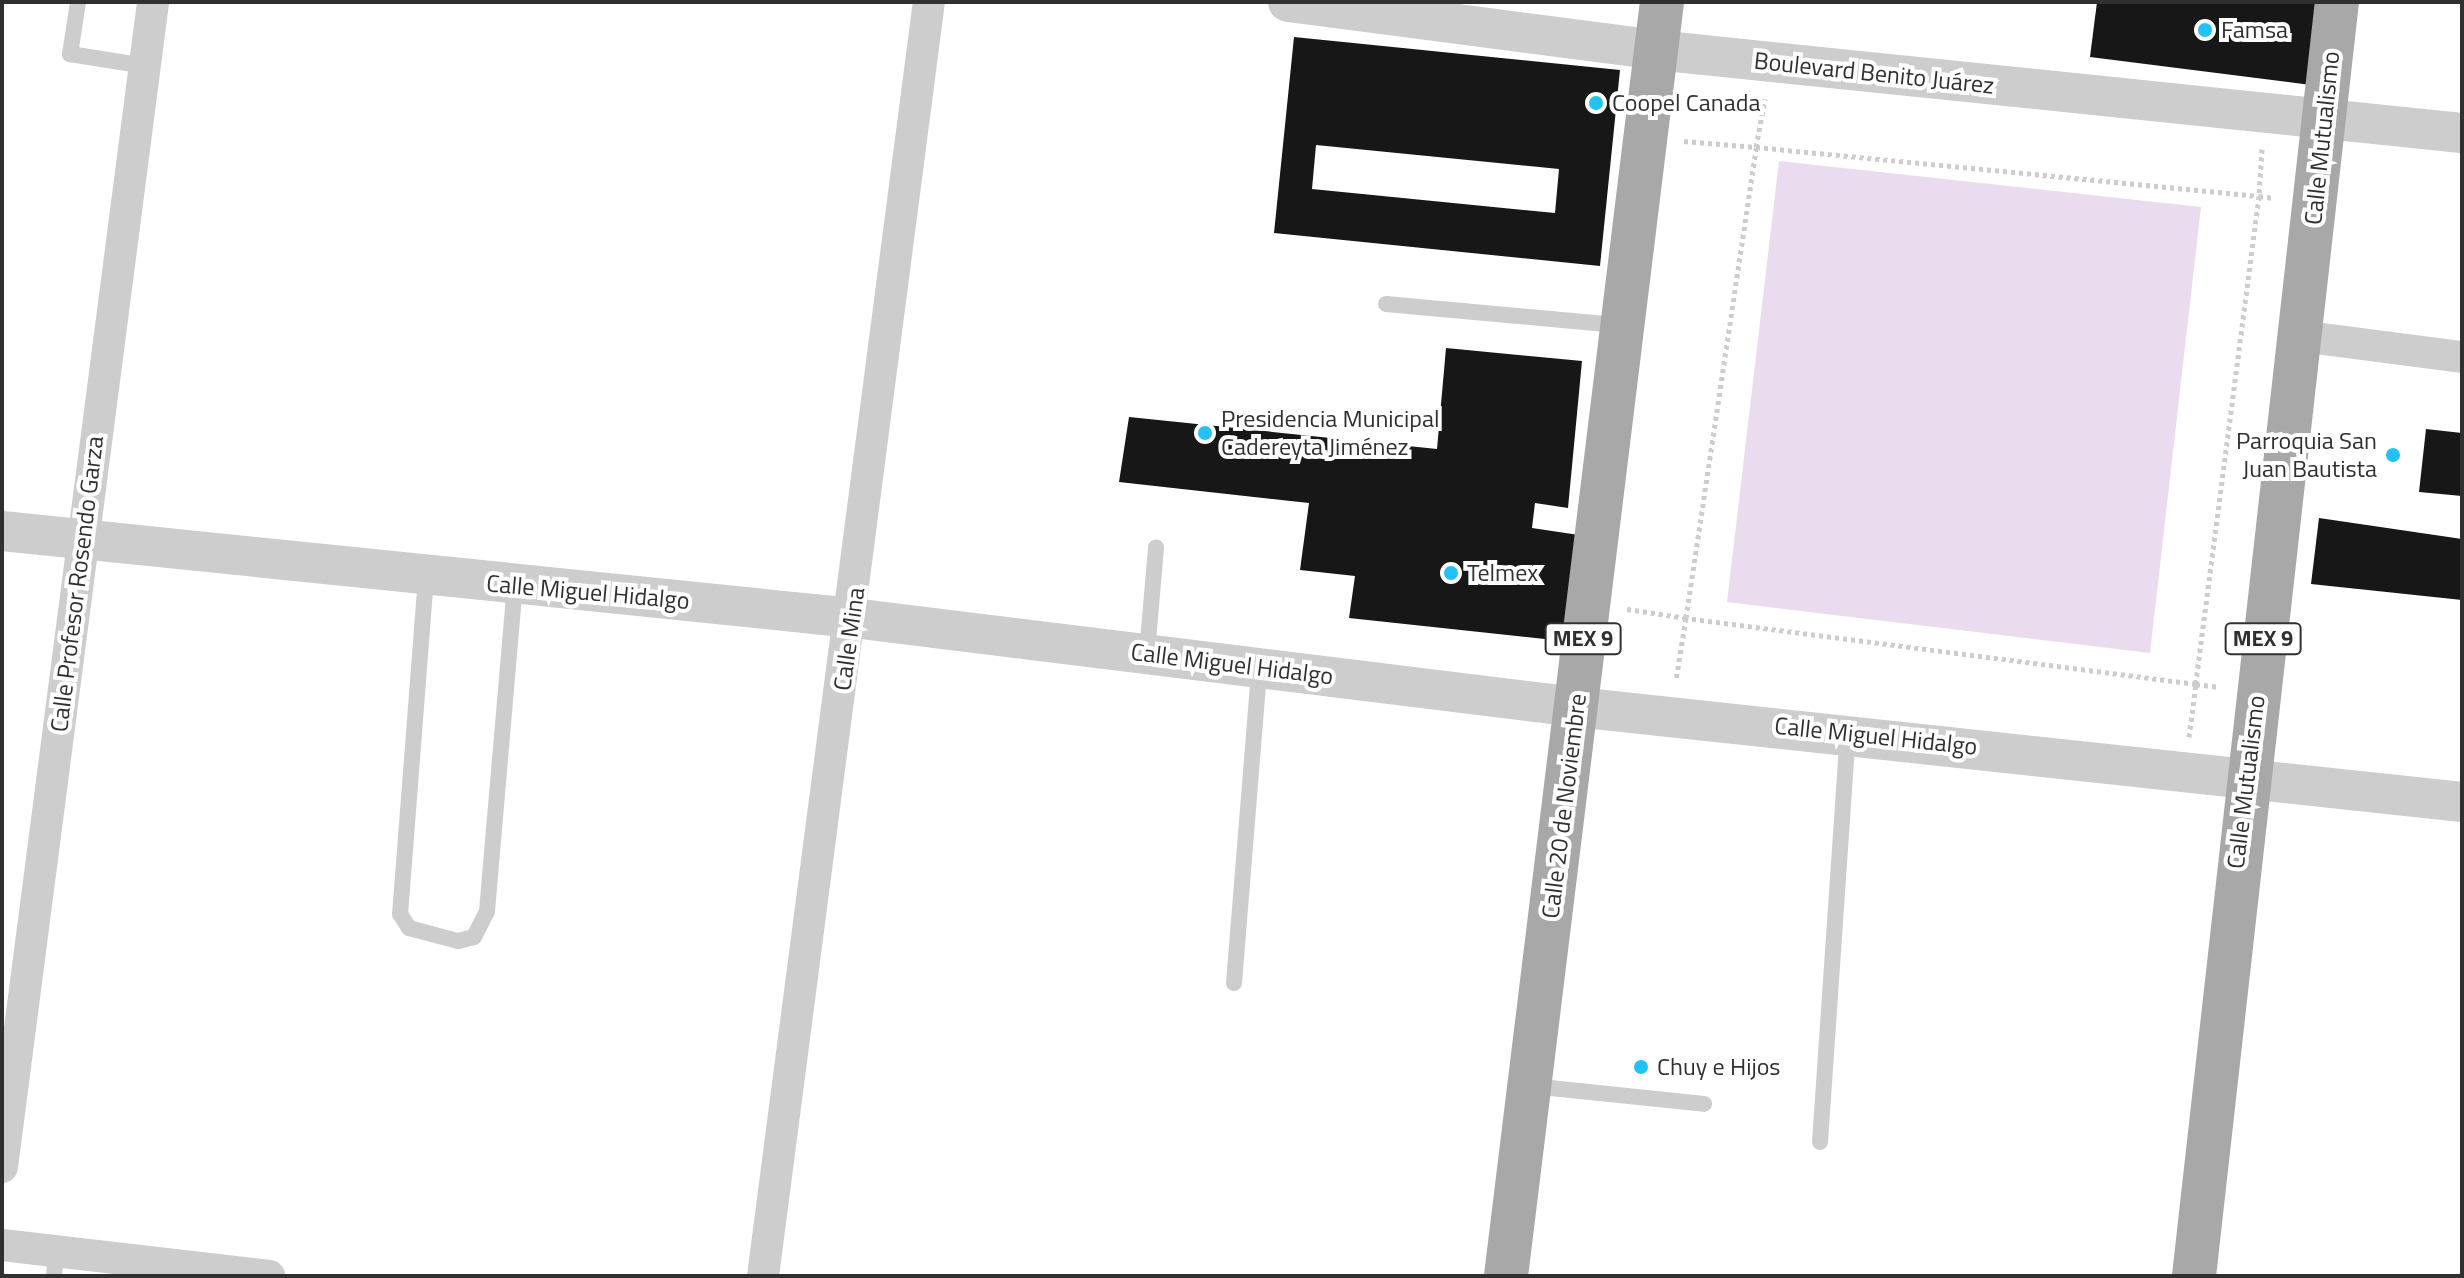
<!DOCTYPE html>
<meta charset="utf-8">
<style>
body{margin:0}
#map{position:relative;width:2464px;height:1278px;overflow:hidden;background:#fff;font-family:"Titillium Web",sans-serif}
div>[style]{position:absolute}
.green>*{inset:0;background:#eadcee}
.building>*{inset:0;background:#171717}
.path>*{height:5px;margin-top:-2.5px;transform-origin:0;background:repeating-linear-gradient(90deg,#cdcdcd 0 4px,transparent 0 8px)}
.service>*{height:16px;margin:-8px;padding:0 8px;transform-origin:8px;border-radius:8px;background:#cdcdcd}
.minor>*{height:32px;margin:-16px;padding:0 16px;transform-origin:16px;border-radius:16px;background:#cdcdcd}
.tertiary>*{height:40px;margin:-20px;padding:0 20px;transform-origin:20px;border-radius:20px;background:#cdcdcd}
.primary>*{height:44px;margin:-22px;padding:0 22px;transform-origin:22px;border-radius:22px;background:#a8a8a8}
.dots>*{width:22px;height:22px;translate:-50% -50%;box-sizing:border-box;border:4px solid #fff;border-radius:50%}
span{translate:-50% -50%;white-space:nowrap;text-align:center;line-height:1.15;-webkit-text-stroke:8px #fff;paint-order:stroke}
.shield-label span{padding:2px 6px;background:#fff;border:2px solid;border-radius:6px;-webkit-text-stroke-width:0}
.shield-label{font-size:22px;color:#303030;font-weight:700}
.poi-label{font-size:24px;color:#303030}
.left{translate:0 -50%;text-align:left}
.right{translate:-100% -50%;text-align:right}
.street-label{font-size:24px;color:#303030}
.frame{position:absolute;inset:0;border:4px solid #303030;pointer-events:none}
</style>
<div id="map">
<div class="green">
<i style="clip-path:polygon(1779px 161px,2201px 207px,2150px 653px,1727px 602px)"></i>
</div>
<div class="building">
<i style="clip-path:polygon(2097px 2px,2320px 2px,2311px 85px,2090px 57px)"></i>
<i style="clip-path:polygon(evenodd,1294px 37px,1620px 70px,1600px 266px,1274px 233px,1294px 37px,1316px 145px,1559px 169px,1555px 213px,1312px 189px,1316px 145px)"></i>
<i style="clip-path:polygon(1446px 348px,1582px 361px,1568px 508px,1535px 503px,1532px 528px,1579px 535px,1563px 641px,1349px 618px,1355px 576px,1300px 570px,1309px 503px,1119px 482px,1129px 417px,1437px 449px)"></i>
<i style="clip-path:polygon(2426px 429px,2462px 433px,2462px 496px,2419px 492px)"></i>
<i style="clip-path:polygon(2319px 518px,2462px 539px,2462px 600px,2311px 584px)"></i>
</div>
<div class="path">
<i style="left:1684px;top:141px;width:72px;rotate:4.8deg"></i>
<i style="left:1756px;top:147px;width:505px;rotate:5.56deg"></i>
<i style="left:2259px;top:196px;width:492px;rotate:97.4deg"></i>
<i style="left:2196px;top:684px;width:514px;rotate:-172.63deg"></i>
<i style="left:1686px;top:618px;width:476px;rotate:-81.5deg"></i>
<i style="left:1756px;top:147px;width:49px;rotate:-79.4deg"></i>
<i style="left:2262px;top:149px;width:47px;rotate:93.7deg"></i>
<i style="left:2259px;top:196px;width:15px;rotate:8deg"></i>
<i style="left:1627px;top:609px;width:60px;rotate:8.7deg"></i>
<i style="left:1686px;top:618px;width:63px;rotate:99.2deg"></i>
<i style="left:2189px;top:737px;width:53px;rotate:-82.5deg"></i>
<i style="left:2196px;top:684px;width:24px;rotate:7deg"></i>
</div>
<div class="service">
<i style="left:78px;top:2px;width:53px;rotate:98.7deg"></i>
<i style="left:70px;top:54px;width:76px;rotate:9.1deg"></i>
<i style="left:1386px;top:304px;width:234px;rotate:5.2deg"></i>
<i style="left:426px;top:577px;width:338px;rotate:94.4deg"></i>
<i style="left:400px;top:914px;width:17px;rotate:57deg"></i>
<i style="left:409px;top:928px;width:51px;rotate:14.9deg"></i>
<i style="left:458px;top:941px;width:16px;rotate:-14deg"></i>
<i style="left:474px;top:937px;width:29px;rotate:-63deg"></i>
<i style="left:487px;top:911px;width:327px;rotate:-85.1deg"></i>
<i style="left:1147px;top:653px;width:106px;rotate:-85.1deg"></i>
<i style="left:1234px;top:983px;width:315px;rotate:-85.4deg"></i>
<i style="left:1531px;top:1086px;width:174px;rotate:5.9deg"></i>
<i style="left:1820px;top:1142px;width:409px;rotate:-86.1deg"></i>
<i style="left:54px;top:1276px;width:25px;rotate:-85deg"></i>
</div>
<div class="minor">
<i style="left:2300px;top:336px;width:163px;rotate:7.4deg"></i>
<i style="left:2px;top:1167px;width:1175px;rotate:-82.61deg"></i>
<i style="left:2px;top:1245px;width:269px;rotate:6.6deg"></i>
<i style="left:763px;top:1276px;width:1285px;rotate:-82.58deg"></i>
</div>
<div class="tertiary">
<i style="left:1288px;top:2px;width:371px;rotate:7.4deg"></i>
<i style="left:1656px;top:50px;width:810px;rotate:5.88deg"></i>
<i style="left:2px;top:531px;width:855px;rotate:5.84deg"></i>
<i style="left:853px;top:618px;width:728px;rotate:7.02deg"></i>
<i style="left:1576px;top:707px;width:891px;rotate:6.12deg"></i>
</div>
<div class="primary">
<i style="left:1506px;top:1276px;width:1284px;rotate:-83.02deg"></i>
<i style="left:2194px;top:1276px;width:1282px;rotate:-83.6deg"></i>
</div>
<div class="dots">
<i style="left:2205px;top:30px;background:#23c1f6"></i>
<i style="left:1596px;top:103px;background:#23c1f6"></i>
<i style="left:1205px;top:433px;background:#23c1f6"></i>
<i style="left:2393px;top:455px;background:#23c1f6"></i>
<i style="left:1451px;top:573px;background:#23c1f6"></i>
<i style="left:1641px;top:1067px;background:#23c1f6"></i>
</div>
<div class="shield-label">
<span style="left:1583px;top:639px">MEX 9</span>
<span style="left:2263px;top:639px">MEX 9</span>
</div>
<div class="poi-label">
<span class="left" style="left:2221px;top:30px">Famsa</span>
<span class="left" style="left:1612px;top:103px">Coopel Canada</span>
<span class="left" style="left:1221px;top:433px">Presidencia Municipal<br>Cadereyta Jiménez</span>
<span class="right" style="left:2377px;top:455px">Parroquia San<br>Juan Bautista</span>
<span class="left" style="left:1467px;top:573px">Telmex</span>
<span class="left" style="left:1657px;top:1067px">Chuy e Hijos</span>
</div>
<div class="street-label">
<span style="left:1874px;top:73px;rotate:6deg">Boulevard Benito Juárez</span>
<span style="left:2322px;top:138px;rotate:-84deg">Calle Mutualismo</span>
<span style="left:77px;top:584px;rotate:-83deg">Calle Profesor Rosendo Garza</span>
<span style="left:588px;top:592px;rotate:5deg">Calle Miguel Hidalgo</span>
<span style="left:849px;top:639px;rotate:-82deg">Calle Mina</span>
<span style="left:1232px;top:664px;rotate:7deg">Calle Miguel Hidalgo</span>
<span style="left:1876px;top:736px;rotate:6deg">Calle Miguel Hidalgo</span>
<span style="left:2246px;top:782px;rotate:-83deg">Calle Mutualismo</span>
<span style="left:1564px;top:806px;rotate:-83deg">Calle 20 de Noviembre</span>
</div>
<div class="frame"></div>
</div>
